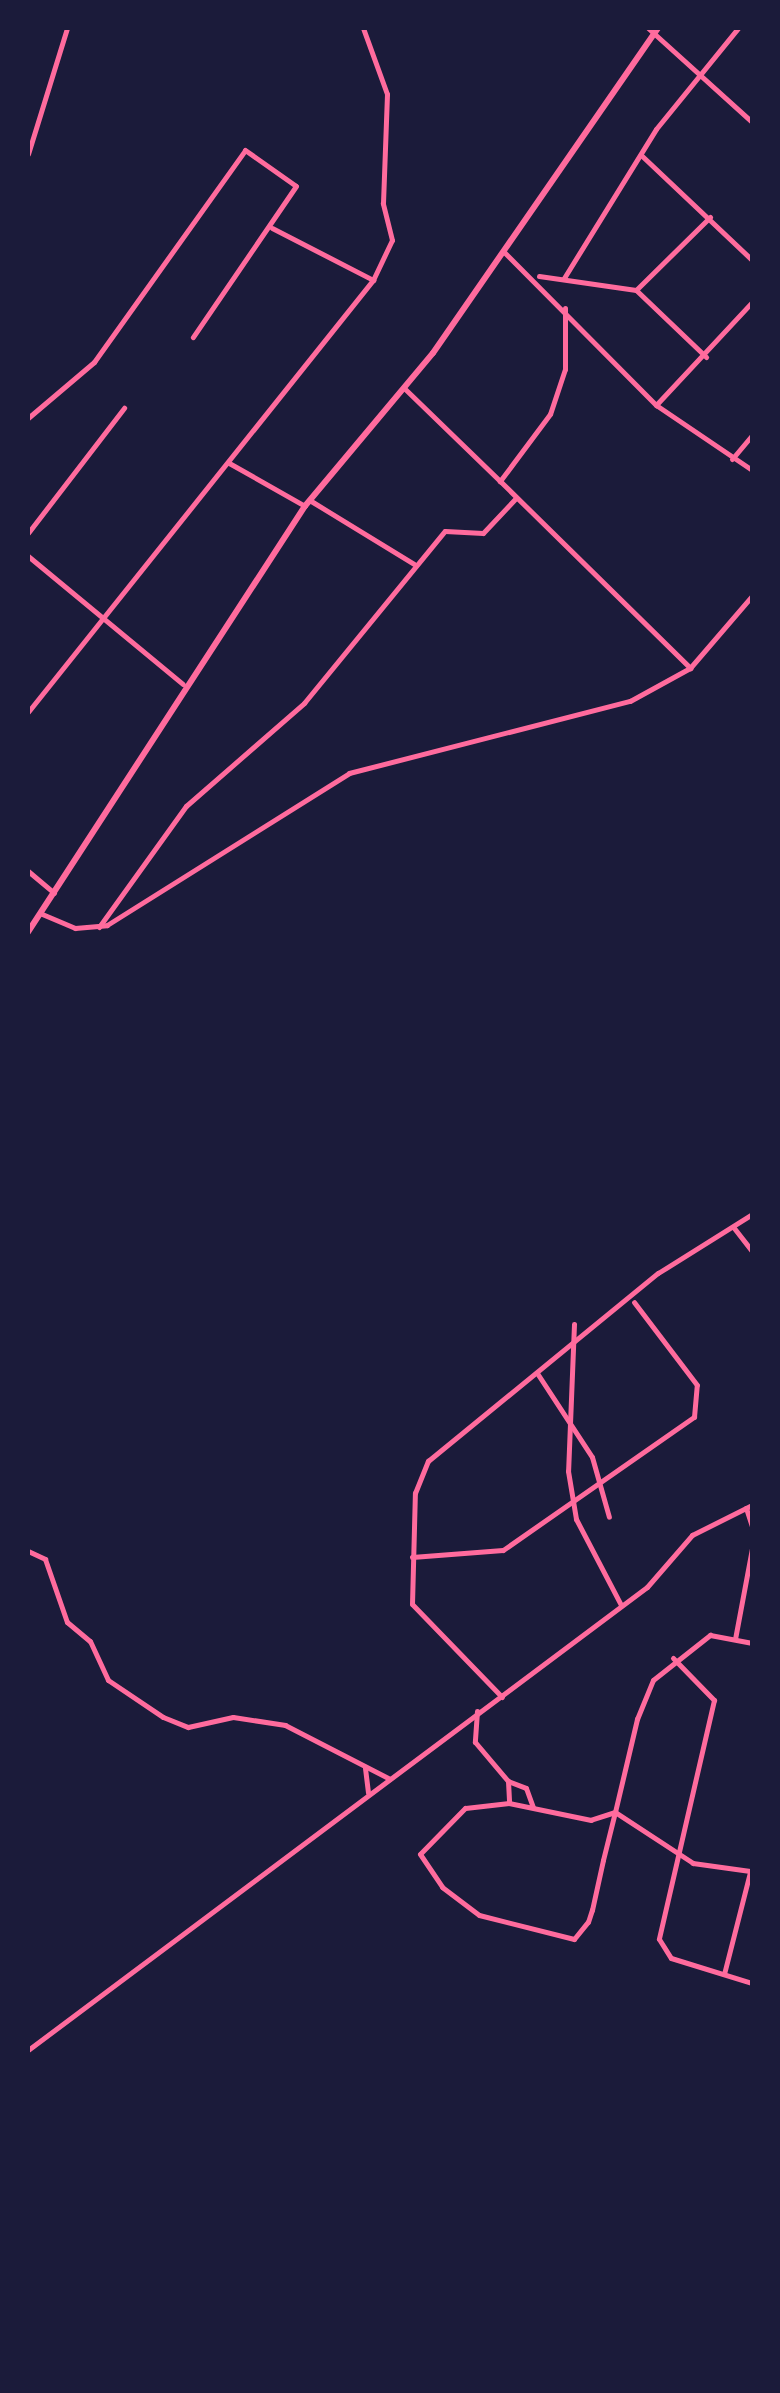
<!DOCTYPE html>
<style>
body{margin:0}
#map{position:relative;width:780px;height:2393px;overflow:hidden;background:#1b1b3a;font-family:Roboto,sans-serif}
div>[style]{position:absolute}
.minor>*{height:5px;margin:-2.5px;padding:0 2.5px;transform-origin:2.5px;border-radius:2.5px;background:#ff6b9d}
.tertiary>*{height:6px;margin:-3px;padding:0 3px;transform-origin:3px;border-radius:3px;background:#ff6b9d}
span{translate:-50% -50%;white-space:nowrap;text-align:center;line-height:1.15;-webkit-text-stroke:10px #1b1b3a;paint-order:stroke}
.frame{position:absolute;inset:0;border:30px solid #1b1b3a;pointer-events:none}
</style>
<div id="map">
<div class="minor">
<i style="left:648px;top:28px;width:140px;rotate:42.1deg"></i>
<i style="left:28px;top:154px;width:132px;rotate:-72.8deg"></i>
<i style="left:641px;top:155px;width:153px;rotate:43.4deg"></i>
<i style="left:272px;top:228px;width:114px;rotate:27.2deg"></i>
<i style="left:373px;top:280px;width:44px;rotate:-64.6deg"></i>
<i style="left:392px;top:240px;width:38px;rotate:-104deg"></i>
<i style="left:383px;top:203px;width:109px;rotate:-87.9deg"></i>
<i style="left:387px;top:94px;width:70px;rotate:-110deg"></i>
<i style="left:504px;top:252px;width:216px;rotate:45.2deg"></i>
<i style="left:656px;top:405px;width:116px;rotate:34.1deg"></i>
<i style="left:539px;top:276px;width:98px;rotate:8.2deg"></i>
<i style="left:636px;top:290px;width:104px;rotate:-44.6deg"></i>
<i style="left:564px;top:278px;width:175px;rotate:-58.3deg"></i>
<i style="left:656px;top:129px;width:130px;rotate:-50.9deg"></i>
<i style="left:636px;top:290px;width:97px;rotate:43.7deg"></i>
<i style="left:565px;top:308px;width:61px;rotate:90deg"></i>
<i style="left:565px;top:369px;width:47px;rotate:108.4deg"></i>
<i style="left:550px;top:414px;width:84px;rotate:126.7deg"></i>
<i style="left:500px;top:481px;width:267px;rotate:44.5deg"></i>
<i style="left:404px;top:388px;width:134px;rotate:44.1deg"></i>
<i style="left:656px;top:405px;width:141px;rotate:-47deg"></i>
<i style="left:28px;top:418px;width:87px;rotate:-40.3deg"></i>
<i style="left:94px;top:362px;width:260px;rotate:-54.5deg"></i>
<i style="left:245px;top:150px;width:62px;rotate:35.2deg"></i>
<i style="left:296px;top:186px;width:183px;rotate:124.3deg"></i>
<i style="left:732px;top:459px;width:31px;rotate:-50deg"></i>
<i style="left:229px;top:463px;width:87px;rotate:29.5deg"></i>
<i style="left:311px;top:501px;width:121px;rotate:31.5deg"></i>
<i style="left:28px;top:533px;width:158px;rotate:-52.5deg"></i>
<i style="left:28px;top:556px;width:201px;rotate:39.6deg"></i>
<i style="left:28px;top:712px;width:553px;rotate:-51.39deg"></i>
<i style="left:28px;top:871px;width:34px;rotate:40deg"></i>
<i style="left:42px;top:914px;width:36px;rotate:23deg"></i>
<i style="left:75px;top:928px;width:32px;rotate:-5deg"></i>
<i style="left:107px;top:925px;width:286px;rotate:-32.1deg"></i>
<i style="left:349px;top:773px;width:290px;rotate:-14.4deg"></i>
<i style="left:630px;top:701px;width:68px;rotate:-28.8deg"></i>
<i style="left:690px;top:668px;width:95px;rotate:-49.3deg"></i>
<i style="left:99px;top:927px;width:149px;rotate:-54.3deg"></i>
<i style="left:186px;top:806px;width:157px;rotate:-41.1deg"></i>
<i style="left:304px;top:703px;width:222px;rotate:-50.7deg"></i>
<i style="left:445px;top:531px;width:38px;rotate:3deg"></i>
<i style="left:483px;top:533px;width:48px;rotate:-46.7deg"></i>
<i style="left:734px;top:1228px;width:29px;rotate:52deg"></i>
<i style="left:574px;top:1324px;width:147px;rotate:92.3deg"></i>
<i style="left:568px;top:1471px;width:49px;rotate:80.5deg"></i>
<i style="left:576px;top:1519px;width:97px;rotate:62.4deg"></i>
<i style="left:537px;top:1373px;width:100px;rotate:56.8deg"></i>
<i style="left:592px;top:1457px;width:62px;rotate:74.2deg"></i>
<i style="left:746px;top:1508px;width:19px;rotate:72deg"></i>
<i style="left:28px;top:1551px;width:19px;rotate:25deg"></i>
<i style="left:45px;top:1559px;width:67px;rotate:70.8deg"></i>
<i style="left:67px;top:1622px;width:30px;rotate:40deg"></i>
<i style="left:90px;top:1641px;width:43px;rotate:65.2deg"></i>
<i style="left:108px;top:1680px;width:66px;rotate:33.9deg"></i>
<i style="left:163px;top:1717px;width:27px;rotate:22deg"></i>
<i style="left:188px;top:1727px;width:46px;rotate:-12.5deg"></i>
<i style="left:233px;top:1717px;width:53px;rotate:8.7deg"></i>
<i style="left:285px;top:1725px;width:118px;rotate:27.2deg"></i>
<i style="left:412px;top:1557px;width:91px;rotate:-4.4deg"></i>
<i style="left:503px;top:1550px;width:233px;rotate:-34.9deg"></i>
<i style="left:694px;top:1417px;width:32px;rotate:-85deg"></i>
<i style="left:697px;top:1385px;width:104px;rotate:-127.2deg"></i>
<i style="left:735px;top:1639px;width:93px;rotate:-79.4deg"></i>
<i style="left:673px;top:1658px;width:59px;rotate:45.7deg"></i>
<i style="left:714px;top:1700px;width:245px;rotate:103deg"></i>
<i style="left:659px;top:1939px;width:22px;rotate:58deg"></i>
<i style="left:671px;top:1958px;width:85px;rotate:17.2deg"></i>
<i style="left:502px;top:1697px;width:129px;rotate:-134.1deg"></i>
<i style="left:412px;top:1604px;width:111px;rotate:-88.5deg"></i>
<i style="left:415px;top:1493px;width:35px;rotate:-68deg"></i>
<i style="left:428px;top:1461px;width:297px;rotate:-39.3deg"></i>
<i style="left:658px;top:1273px;width:111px;rotate:-32.1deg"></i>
<i style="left:477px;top:1711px;width:31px;rotate:94deg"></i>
<i style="left:475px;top:1742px;width:51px;rotate:49.8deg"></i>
<i style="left:508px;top:1781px;width:22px;rotate:87deg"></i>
<i style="left:365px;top:1768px;width:25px;rotate:83deg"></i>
<i style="left:508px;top:1781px;width:19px;rotate:21deg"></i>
<i style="left:526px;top:1788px;width:20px;rotate:70deg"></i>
<i style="left:750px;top:1871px;width:58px;rotate:-172deg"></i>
<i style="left:693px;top:1863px;width:93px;rotate:-146.8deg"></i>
<i style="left:615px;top:1812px;width:25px;rotate:162deg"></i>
<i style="left:591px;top:1820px;width:84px;rotate:-168.3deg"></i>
<i style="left:509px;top:1803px;width:44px;rotate:173.5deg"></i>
<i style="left:465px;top:1808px;width:64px;rotate:134.4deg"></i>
<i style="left:420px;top:1854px;width:40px;rotate:56deg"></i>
<i style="left:442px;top:1887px;width:46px;rotate:37.1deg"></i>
<i style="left:479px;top:1915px;width:98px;rotate:14.2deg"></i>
<i style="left:574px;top:1939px;width:22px;rotate:-51deg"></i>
<i style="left:588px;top:1922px;width:13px;rotate:-72deg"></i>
<i style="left:592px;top:1910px;width:51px;rotate:-77.6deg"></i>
<i style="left:603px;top:1860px;width:49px;rotate:-76deg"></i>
<i style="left:615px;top:1812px;width:96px;rotate:-76.7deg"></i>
<i style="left:637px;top:1719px;width:42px;rotate:-67.7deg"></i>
<i style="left:653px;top:1680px;width:73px;rotate:-38.3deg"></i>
<i style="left:710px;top:1635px;width:43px;rotate:10.8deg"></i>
<i style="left:724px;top:1974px;width:105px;rotate:-75.7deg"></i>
<i style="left:28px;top:2050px;width:773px;rotate:-36.8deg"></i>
<i style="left:647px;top:1587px;width:69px;rotate:-49.1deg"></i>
<i style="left:692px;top:1535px;width:67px;rotate:-26.6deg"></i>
</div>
<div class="tertiary">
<i style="left:28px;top:932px;width:508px;rotate:-56.97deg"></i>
<i style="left:305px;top:506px;width:199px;rotate:-50.1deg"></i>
<i style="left:433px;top:353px;width:395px;rotate:-55.3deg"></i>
</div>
<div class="frame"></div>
</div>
